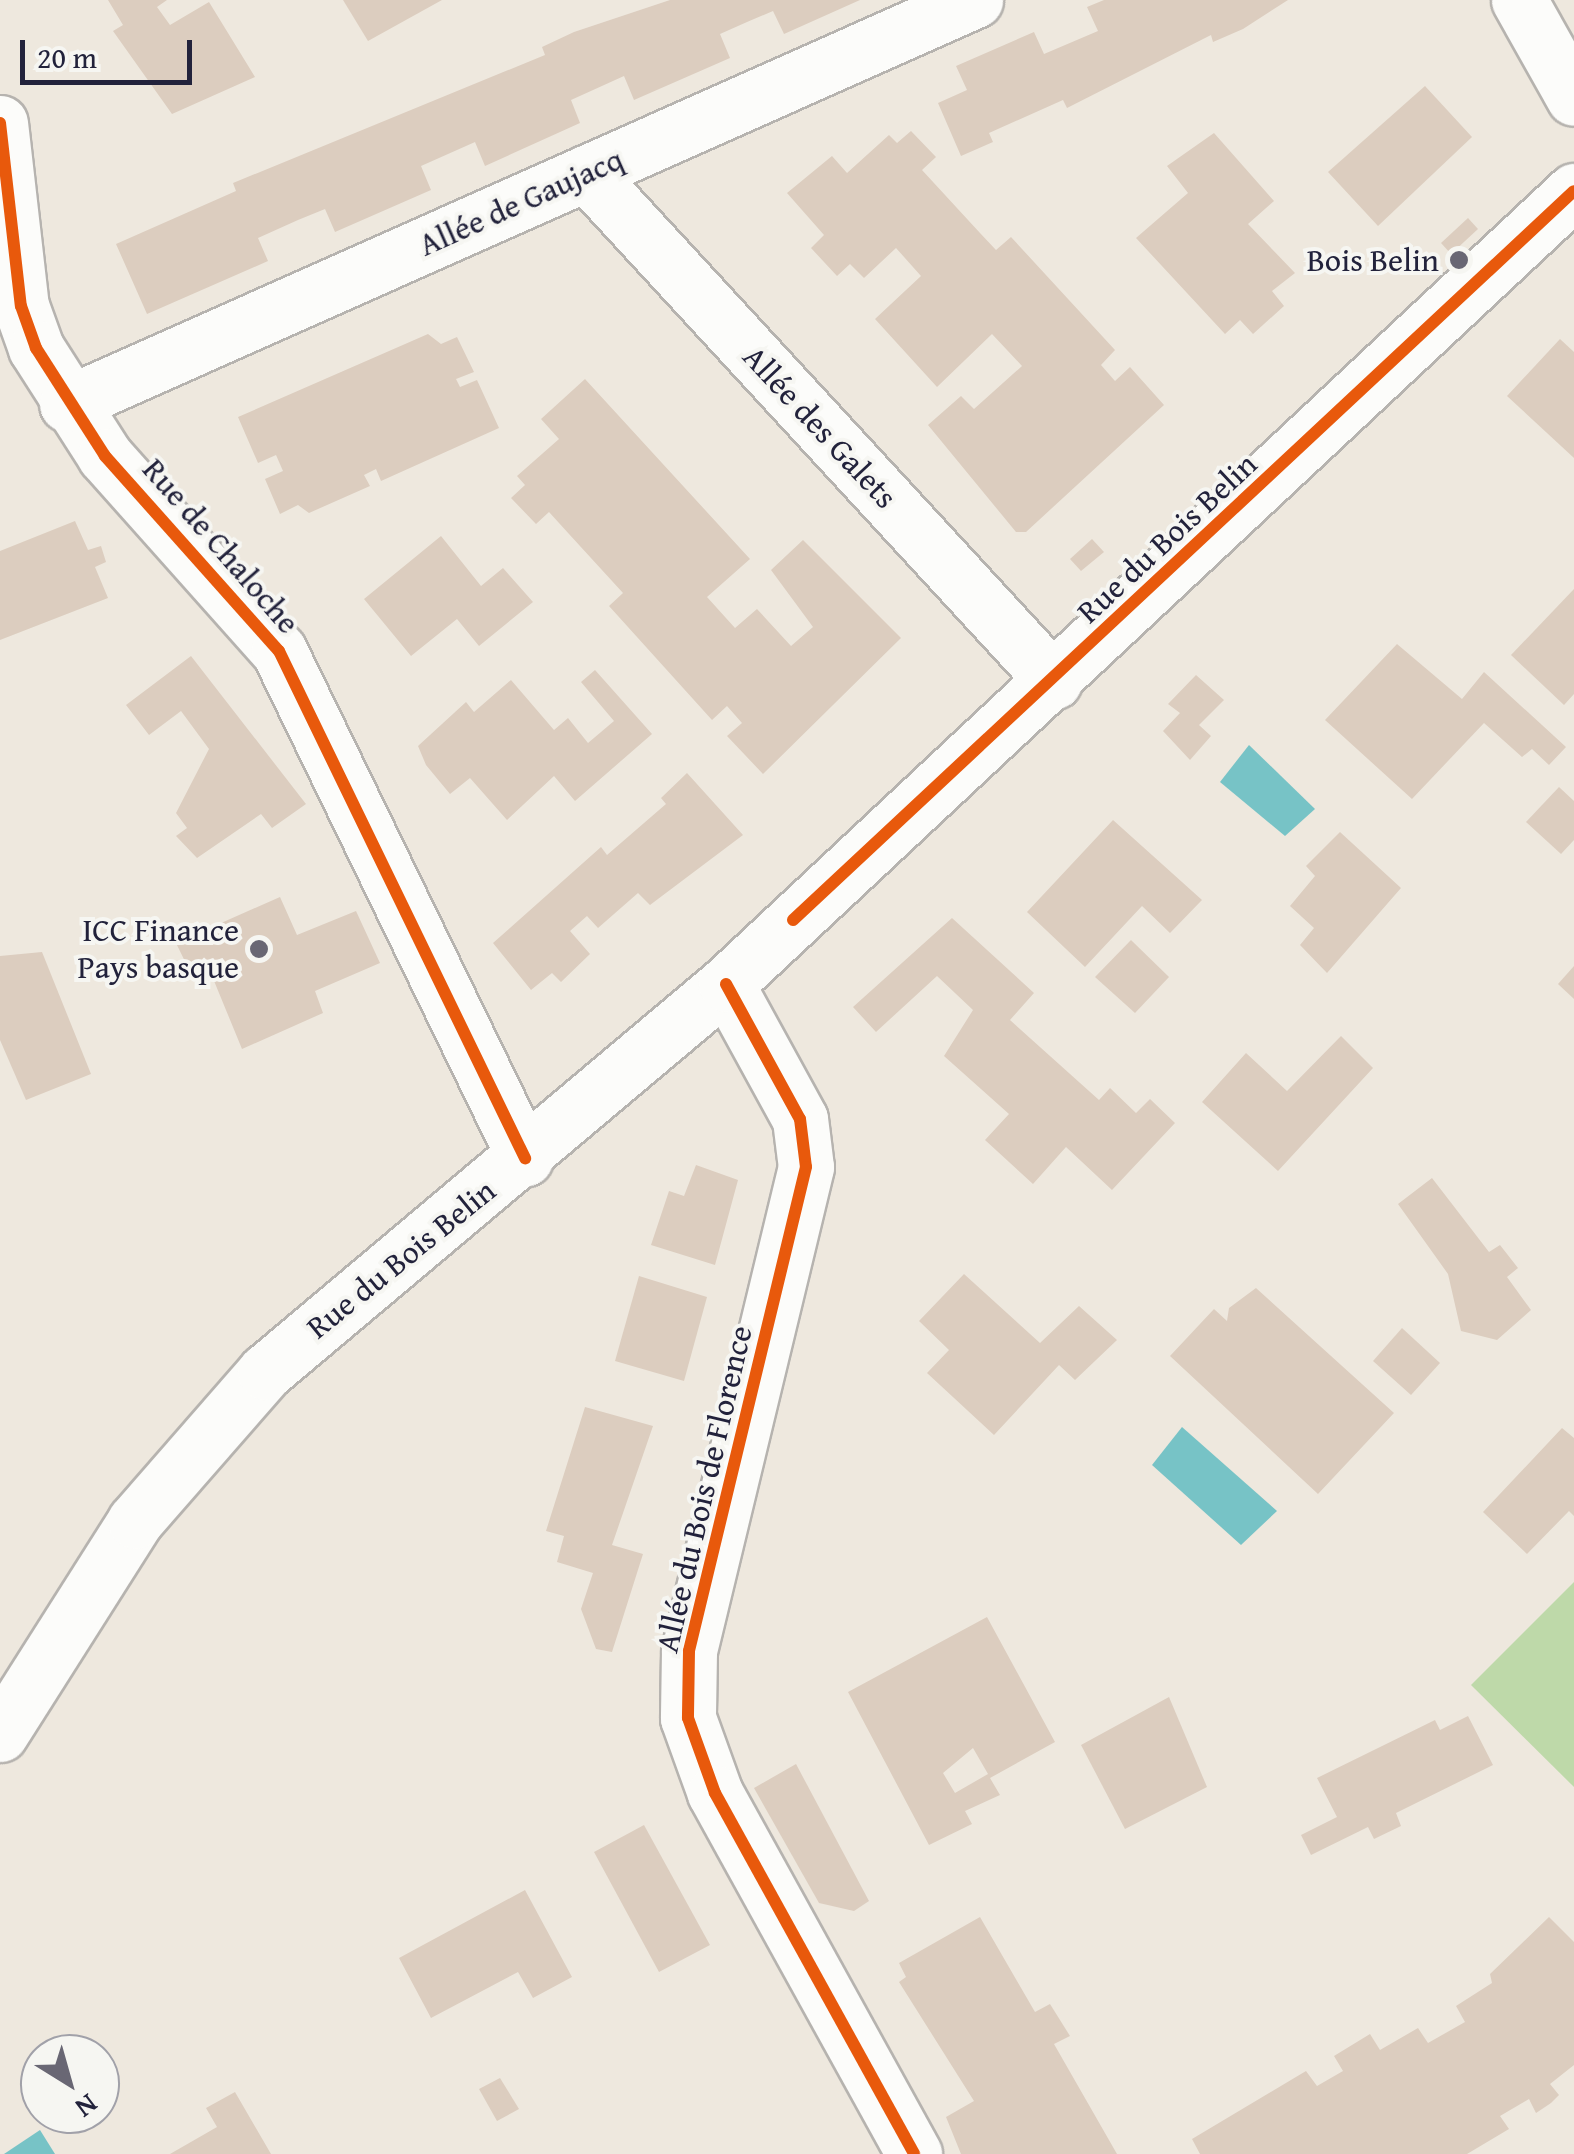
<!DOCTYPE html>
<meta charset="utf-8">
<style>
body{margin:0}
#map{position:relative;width:1574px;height:2154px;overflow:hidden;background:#eee8de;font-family:"Gentium Book Plus",serif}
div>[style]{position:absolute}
.green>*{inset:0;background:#bed9a9}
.water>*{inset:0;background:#77c3c6}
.building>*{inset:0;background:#dccdbf}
.roads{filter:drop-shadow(2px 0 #b6b3af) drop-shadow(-2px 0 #b6b3af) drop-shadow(0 2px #b6b3af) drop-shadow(0 -2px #b6b3af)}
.minor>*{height:55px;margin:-27.5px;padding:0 27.5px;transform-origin:27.5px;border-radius:27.5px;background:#fcfcfa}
.cycleway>*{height:12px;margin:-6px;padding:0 6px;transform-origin:6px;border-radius:6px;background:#e8590c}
.dots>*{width:28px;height:28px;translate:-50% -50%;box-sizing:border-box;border:5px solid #f6f6f2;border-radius:50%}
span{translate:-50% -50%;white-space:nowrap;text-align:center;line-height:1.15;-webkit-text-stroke:8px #f6f6f2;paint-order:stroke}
.street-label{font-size:32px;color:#22223b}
.poi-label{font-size:32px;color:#22223b}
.right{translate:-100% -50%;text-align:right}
.north{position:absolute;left:20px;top:2034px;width:100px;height:100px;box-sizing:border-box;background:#f6f6f2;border:2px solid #a1a1a9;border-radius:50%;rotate:143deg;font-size:28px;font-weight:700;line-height:40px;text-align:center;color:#22223b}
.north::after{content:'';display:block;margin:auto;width:35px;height:45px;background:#696774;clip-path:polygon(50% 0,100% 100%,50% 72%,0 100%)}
.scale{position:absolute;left:20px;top:40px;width:172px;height:45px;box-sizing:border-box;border:5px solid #22223b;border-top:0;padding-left:12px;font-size:30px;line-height:35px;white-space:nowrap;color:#22223b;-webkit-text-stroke:8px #f6f6f2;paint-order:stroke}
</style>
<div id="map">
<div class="green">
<i style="clip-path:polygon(1574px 1582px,1574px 1787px,1471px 1685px)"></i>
</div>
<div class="water">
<i style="clip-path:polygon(1249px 745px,1315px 809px,1285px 836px,1220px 782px)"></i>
<i style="clip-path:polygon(1182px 1427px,1277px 1511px,1241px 1545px,1152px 1465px)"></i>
<i style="clip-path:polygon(40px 2130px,55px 2154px,4px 2154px)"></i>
</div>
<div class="building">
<i style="clip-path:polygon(108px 0,167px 0,157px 7px,170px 25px,209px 2px,255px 77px,172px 114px,113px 31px,123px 25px)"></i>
<i style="clip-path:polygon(343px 0,442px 0,368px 41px)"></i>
<i style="clip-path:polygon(670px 0,860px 0,784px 34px,773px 11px,747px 22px,720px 34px,730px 58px,634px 100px,624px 76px,571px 100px,580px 123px,485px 166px,475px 142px,421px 166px,431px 190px,335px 232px,325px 209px,298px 220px,258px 238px,268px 261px,147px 314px,116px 244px,236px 191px,233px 183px,545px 55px,542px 47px,574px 32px)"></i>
<i style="clip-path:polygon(1104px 0,1288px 0,1243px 29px,1213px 42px,1211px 35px,1067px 108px,1063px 100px,989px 133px,993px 142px,961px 156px,938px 103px,967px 90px,956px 66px,1034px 32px,1044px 54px,1098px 31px,1087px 7px)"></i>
<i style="clip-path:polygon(1425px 86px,1472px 137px,1378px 226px,1328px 172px)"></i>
<i style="clip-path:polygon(911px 131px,936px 157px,922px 170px,980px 233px,996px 250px,1011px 237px,1115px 350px,1101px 365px,1115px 381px,1130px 367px,1164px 405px,1026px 532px,1016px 532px,928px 425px,961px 396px,974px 409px,1022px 366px,992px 334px,937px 387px,875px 319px,921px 276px,896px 248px,864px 278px,850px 264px,837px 276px,811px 248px,824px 235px,787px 193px,832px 156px,847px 173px,889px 135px,897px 143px)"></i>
<i style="clip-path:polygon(1214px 133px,1274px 201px,1248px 224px,1295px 273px,1272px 291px,1284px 306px,1253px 334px,1240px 320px,1225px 334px,1136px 238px,1188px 193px,1167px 166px)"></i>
<i style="clip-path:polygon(1468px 218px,1478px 229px,1451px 254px,1441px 243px)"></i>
<i style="clip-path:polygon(428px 334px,441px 344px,457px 337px,474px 372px,456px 379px,460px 387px,477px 380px,499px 428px,381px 481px,376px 469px,364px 475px,370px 486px,309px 513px,298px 505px,280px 514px,265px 479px,283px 471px,276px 455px,258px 463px,238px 417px)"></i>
<i style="clip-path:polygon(1560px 339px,1574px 352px,1574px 458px,1507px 396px)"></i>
<i style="clip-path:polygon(585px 379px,750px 559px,707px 597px,735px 628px,757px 609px,791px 646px,813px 627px,771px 570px,803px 540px,901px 638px,763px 774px,727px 736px,742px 723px,727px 706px,712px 720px,609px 606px,623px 593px,569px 534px,549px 512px,536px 524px,511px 498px,525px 485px,517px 476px,559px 439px,541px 419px)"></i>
<i style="clip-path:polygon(75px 521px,88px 550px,101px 546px,106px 562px,95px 567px,108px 598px,0 640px,0 551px)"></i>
<i style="clip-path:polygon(441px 536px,481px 586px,503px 568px,533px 602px,479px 646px,457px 619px,411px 656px,364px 599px)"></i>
<i style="clip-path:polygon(1092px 539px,1104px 552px,1081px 571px,1070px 559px)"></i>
<i style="clip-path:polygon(1574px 589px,1574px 694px,1564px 705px,1511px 655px)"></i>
<i style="clip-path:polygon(1397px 644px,1462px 699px,1484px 672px,1566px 747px,1549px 765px,1532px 749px,1522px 757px,1484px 723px,1412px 799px,1325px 720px)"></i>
<i style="clip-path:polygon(191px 656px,306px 804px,272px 828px,261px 814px,197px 858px,176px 836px,187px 828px,176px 813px,209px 749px,181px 711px,149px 735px,126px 705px)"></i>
<i style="clip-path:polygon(595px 670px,652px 734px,575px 801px,554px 776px,507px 820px,470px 778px,450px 794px,426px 765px,418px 746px,466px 702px,474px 712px,511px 680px,554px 730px,568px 718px,588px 743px,614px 721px,581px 682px)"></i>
<i style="clip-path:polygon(1196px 675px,1224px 700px,1199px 725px,1211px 736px,1190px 760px,1163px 731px,1180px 713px,1168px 704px)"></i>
<i style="clip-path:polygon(687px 773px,743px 835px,650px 905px,638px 893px,598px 928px,587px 916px,570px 931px,590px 954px,561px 982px,552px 973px,531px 990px,493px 943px,601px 847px,607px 855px,666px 804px,661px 798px)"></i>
<i style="clip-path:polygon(1559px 787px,1574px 801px,1574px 840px,1561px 854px,1526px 822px)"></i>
<i style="clip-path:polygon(1113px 820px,1202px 900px,1170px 933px,1142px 906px,1085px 967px,1027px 912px)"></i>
<i style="clip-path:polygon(1340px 832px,1401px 888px,1327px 973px,1300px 945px,1314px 928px,1290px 906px,1315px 876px,1306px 866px)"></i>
<i style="clip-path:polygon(280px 897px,297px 935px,356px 911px,380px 963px,315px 991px,323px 1013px,242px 1049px,212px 976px,195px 982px,176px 943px)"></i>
<i style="clip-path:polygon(952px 918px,1034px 993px,1010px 1020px,1099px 1100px,1110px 1088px,1136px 1113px,1150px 1099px,1175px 1123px,1112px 1190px,1066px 1147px,1033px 1184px,985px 1140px,1009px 1114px,944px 1056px,973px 1010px,937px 976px,876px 1032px,853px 1007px)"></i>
<i style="clip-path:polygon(1131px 940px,1169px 977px,1135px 1013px,1095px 977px)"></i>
<i style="clip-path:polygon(42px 952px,91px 1074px,26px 1100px,0 1040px,0 956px)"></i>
<i style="clip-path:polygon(1574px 966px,1574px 999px,1558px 984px)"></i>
<i style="clip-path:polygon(1341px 1036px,1373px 1068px,1278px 1171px,1202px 1102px,1246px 1053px,1287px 1091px)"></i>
<i style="clip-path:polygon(696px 1165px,738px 1180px,715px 1265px,651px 1245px,669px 1191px,684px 1196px)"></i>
<i style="clip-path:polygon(1432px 1178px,1489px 1252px,1500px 1245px,1518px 1268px,1507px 1277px,1531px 1310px,1497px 1340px,1461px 1331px,1448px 1274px,1398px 1204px)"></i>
<i style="clip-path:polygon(964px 1274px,1040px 1343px,1079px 1306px,1117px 1340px,1075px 1380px,1059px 1365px,994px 1435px,927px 1373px,949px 1350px,919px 1321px)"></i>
<i style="clip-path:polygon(639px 1276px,707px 1297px,684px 1381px,615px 1361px)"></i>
<i style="clip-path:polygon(1256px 1288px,1394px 1413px,1318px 1494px,1170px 1356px,1214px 1309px,1227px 1321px,1229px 1308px)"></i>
<i style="clip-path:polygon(1402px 1328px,1440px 1363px,1411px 1395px,1373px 1361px)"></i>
<i style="clip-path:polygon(585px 1407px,653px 1426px,612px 1545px,643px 1554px,612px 1652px,596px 1649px,581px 1609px,593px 1573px,557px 1562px,564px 1536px,546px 1531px)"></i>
<i style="clip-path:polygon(1562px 1428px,1574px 1438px,1574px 1516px,1569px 1511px,1527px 1554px,1483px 1512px)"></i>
<i style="clip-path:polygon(evenodd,987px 1617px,1055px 1742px,990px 1778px,1000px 1795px,965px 1811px,972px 1824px,929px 1845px,848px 1692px,987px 1617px,973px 1748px,988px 1774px,955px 1793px,943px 1773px,973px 1748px)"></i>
<i style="clip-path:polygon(1169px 1697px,1207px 1787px,1125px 1829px,1081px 1745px)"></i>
<i style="clip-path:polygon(1468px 1716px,1493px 1765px,1396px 1813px,1401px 1826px,1374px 1839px,1368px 1827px,1311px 1855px,1301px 1835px,1337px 1817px,1317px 1778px,1435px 1720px,1440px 1730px)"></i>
<i style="clip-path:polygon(796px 1764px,869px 1901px,854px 1911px,819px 1903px,754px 1788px)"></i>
<i style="clip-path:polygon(644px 1825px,710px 1945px,659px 1972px,594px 1852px)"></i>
<i style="clip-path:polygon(525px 1890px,572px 1977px,533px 1998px,518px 1972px,431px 2018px,399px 1958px)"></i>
<i style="clip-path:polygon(980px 1917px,1035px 2012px,1050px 2004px,1070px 2036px,1054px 2044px,1117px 2154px,961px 2154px,946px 2117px,974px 2101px,899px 1982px,906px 1977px,899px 1963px)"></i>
<i style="clip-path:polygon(1549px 1917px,1574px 1942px,1574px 2065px,1550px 2084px,1559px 2095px,1551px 2103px,1536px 2113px,1529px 2099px,1500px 2116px,1509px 2129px,1467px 2154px,1200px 2154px,1192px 2139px,1306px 2071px,1317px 2086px,1343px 2071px,1334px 2056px,1370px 2034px,1380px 2050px,1418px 2028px,1428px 2043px,1465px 2022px,1456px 2006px,1492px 1983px,1490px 1974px)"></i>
<i style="clip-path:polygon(500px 2078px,519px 2109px,497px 2121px,479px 2089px)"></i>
<i style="clip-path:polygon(235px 2092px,271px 2154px,170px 2154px,217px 2127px,206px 2108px)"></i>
</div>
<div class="roads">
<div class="minor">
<i style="left:1519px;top:0;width:112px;rotate:60.7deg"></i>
<i style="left:0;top:123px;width:184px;rotate:83.5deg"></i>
<i style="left:21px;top:306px;width:45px;rotate:70.3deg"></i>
<i style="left:36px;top:348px;width:128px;rotate:57.4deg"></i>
<i style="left:105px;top:456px;width:261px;rotate:48.3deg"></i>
<i style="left:279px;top:651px;width:564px;rotate:64.12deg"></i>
<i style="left:586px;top:173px;width:691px;rotate:47.35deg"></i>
<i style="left:67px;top:404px;width:994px;rotate:-23.99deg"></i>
<i style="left:726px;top:984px;width:154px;rotate:61.3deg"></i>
<i style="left:800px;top:1119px;width:48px;rotate:82.9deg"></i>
<i style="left:806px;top:1167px;width:498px;rotate:103.6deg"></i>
<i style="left:689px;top:1651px;width:67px;rotate:90.9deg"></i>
<i style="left:688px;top:1718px;width:80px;rotate:70.2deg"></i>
<i style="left:715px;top:1793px;width:412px;rotate:61.1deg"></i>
<i style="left:0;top:1734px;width:252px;rotate:-57.6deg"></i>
<i style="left:135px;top:1521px;width:198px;rotate:-48.9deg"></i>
<i style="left:265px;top:1372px;width:603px;rotate:-40.09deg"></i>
<i style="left:726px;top:984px;width:1161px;rotate:-43.08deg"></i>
</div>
</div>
<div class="cycleway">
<i style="left:0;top:123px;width:184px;rotate:83.5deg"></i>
<i style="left:21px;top:306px;width:45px;rotate:70.3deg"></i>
<i style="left:36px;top:348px;width:128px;rotate:57.4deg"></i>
<i style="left:105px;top:456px;width:261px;rotate:48.3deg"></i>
<i style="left:279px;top:651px;width:564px;rotate:64.12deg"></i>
<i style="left:793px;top:920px;width:1068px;rotate:-43.03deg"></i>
<i style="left:726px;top:984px;width:154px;rotate:61.3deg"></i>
<i style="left:800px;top:1119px;width:48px;rotate:82.9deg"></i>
<i style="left:806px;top:1167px;width:498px;rotate:103.6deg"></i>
<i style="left:689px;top:1651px;width:67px;rotate:90.9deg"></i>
<i style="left:688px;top:1718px;width:80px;rotate:70.2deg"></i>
<i style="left:715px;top:1793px;width:412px;rotate:61.1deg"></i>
</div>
<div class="dots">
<i style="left:1459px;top:260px;background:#696774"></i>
<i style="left:259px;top:949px;background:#696774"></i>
</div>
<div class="street-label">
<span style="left:521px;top:202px;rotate:-24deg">Allée de Gaujacq</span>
<span style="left:820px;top:427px;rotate:47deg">Allée des Galets</span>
<span style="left:1167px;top:538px;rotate:-43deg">Rue du Bois Belin</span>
<span style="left:221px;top:546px;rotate:49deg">Rue de Chaloche</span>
<span style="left:401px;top:1259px;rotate:-39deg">Rue du Bois Belin</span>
<span style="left:704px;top:1489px;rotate:-77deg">Allée du Bois de Florence</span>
</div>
<div class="poi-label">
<span class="right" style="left:1439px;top:260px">Bois Belin</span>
<span class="right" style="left:239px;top:949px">ICC Finance<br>Pays basque</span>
</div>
<div class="north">N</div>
<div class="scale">20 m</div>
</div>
